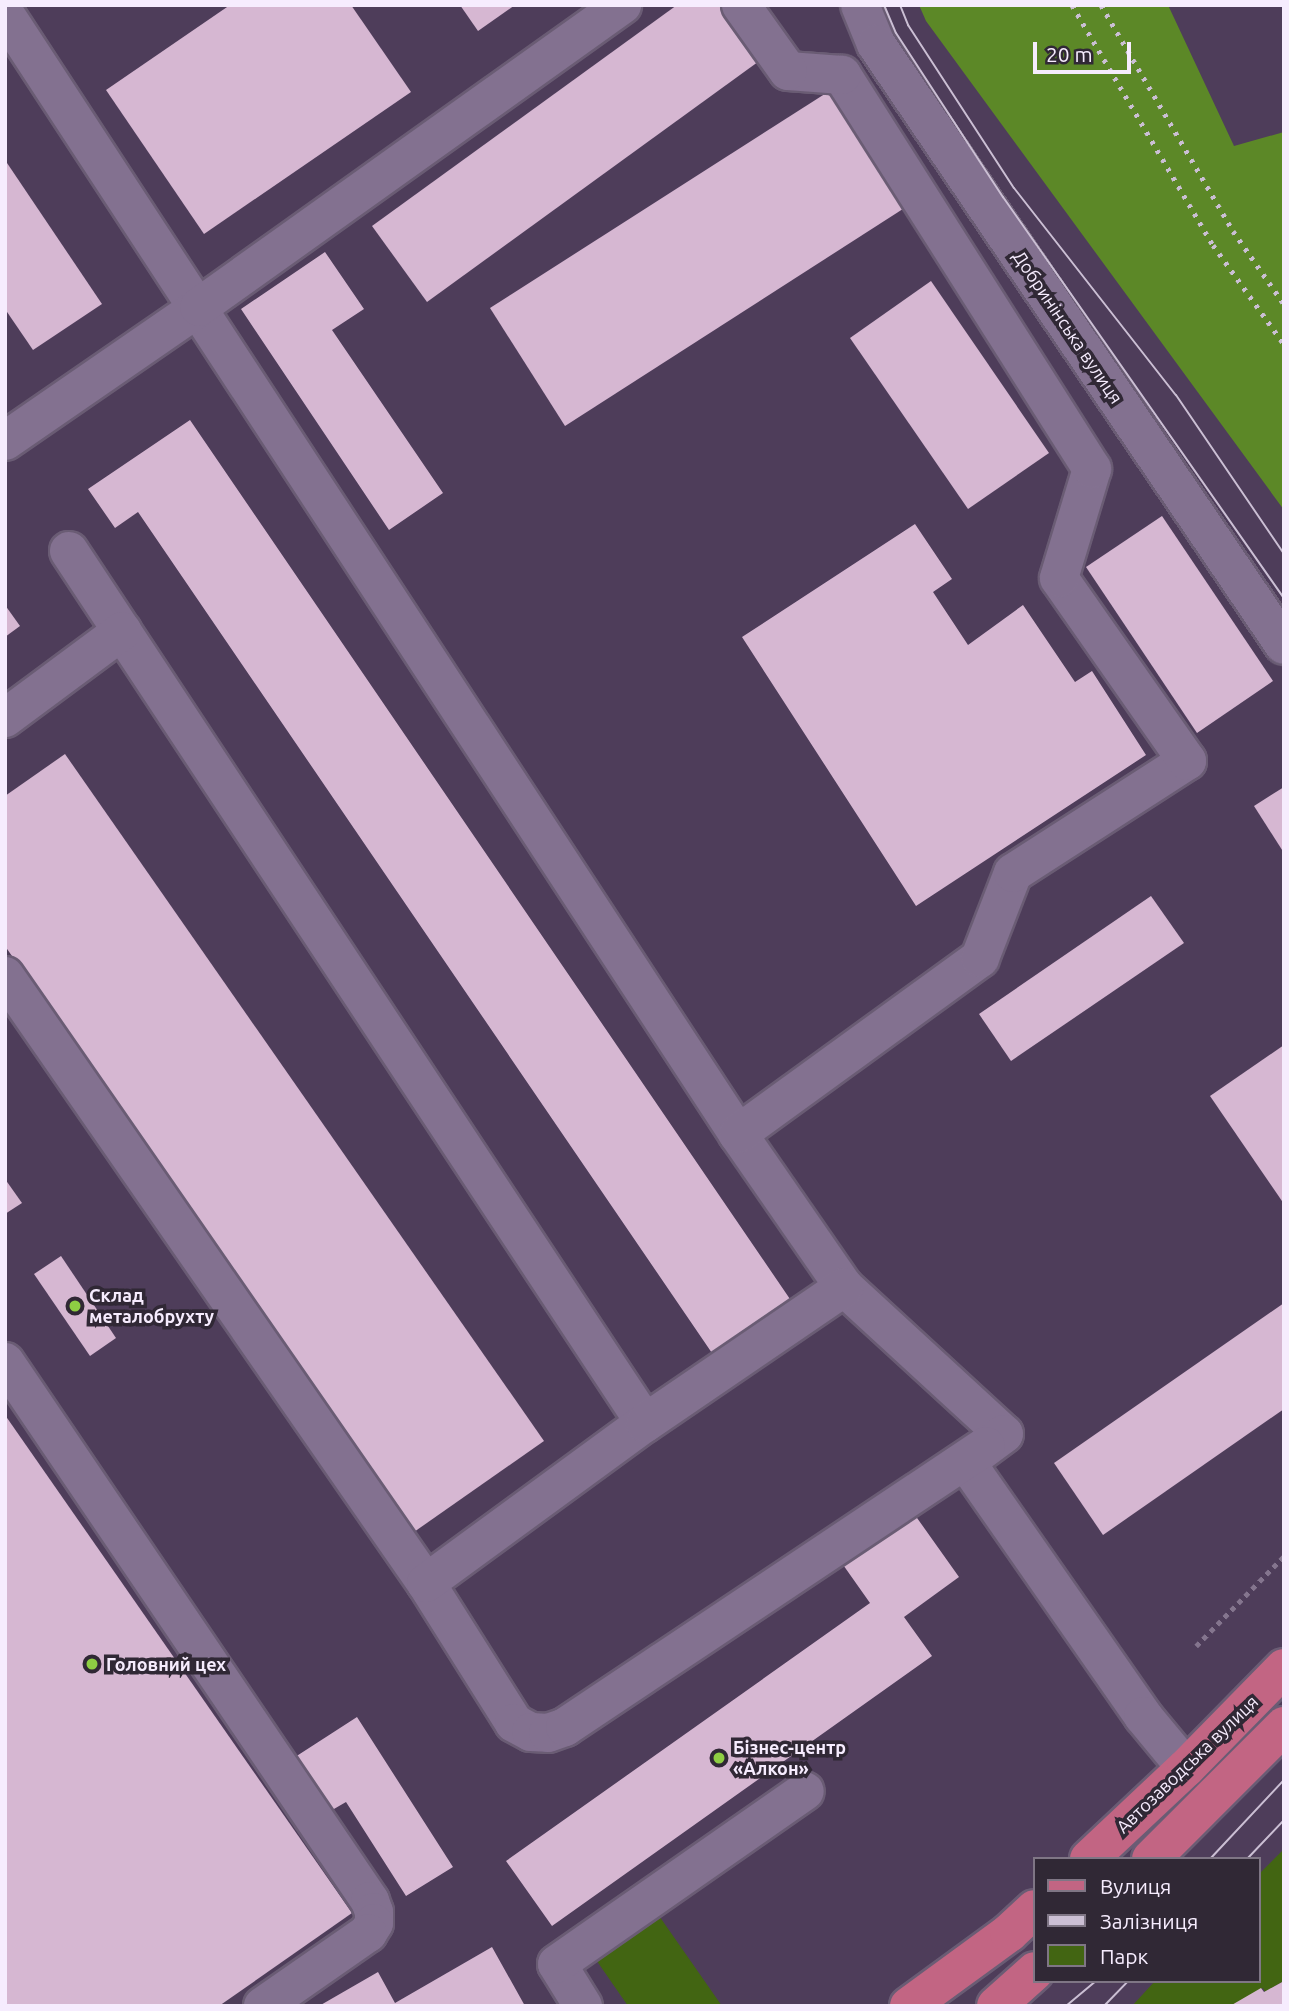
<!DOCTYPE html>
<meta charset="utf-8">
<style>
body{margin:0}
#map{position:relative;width:1289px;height:2011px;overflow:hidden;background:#4e3d5a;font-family:Ubuntu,sans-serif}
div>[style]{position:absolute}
.green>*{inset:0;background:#426512}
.forest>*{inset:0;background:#5c8827}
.building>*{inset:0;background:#d6b7d2}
.path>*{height:4.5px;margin-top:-2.25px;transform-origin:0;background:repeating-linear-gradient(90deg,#84758e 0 5px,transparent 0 10px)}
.roads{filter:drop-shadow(2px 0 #6a5c74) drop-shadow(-2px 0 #6a5c74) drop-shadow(0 2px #6a5c74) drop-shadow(0 -2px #6a5c74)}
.minor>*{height:38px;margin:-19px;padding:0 19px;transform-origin:19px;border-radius:19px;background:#837190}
.major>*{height:38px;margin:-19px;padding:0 19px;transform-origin:19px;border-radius:19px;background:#c26583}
.tram>*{height:2px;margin:-1px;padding:0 1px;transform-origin:1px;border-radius:1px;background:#cbbfd4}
.rail>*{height:5px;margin-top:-2.5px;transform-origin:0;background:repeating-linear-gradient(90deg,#cbbfd4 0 3.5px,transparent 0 10.5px)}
.dots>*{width:19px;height:19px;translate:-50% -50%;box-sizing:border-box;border:4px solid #302835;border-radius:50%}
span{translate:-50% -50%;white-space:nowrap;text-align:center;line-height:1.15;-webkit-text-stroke:7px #302835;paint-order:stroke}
.street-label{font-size:18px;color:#f6ecfe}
.poi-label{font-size:18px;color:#f6ecfe;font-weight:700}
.left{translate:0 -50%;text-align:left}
.frame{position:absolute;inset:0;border:7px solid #f6ecfe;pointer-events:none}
.legend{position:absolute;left:1033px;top:1857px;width:228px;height:126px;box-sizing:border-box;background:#302835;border:2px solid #7f7685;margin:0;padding:9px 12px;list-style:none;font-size:21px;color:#f6ecfe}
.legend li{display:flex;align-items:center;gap:14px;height:35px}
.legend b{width:35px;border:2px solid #7f7685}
.scale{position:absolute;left:1033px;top:42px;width:98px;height:32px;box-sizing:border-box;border:4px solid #f6ecfe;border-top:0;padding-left:9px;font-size:21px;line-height:24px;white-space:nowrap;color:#f6ecfe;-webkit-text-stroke:5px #302835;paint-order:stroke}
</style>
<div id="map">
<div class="green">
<i style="clip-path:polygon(1284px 1849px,1284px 1981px,1265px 1992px,1263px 1988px,1235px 2006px,1132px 2006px,1155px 1981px,1259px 1981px,1259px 1874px)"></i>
<i style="clip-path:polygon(655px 1910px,722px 2006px,628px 2006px,592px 1954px)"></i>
</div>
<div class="forest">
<i style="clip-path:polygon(919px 5px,1168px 5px,1234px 146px,1284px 132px,1284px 510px,926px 21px)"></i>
</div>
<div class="building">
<i style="clip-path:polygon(230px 5px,351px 5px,411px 92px,204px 234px,106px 90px)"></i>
<i style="clip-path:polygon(460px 5px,515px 5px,478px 31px)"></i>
<i style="clip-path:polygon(677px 5px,723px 5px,762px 59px,427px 302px,372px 226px)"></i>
<i style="clip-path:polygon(831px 90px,906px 207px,565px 426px,490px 308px)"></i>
<i style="clip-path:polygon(5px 160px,102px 304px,33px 350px,5px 309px)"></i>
<i style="clip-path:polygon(325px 252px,364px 309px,332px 330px,443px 493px,389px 530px,241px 309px)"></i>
<i style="clip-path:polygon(931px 281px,1049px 453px,968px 509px,850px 338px)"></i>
<i style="clip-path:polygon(190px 420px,792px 1302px,714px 1356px,138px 512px,115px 528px,88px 489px)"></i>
<i style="clip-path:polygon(1162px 516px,1273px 681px,1197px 733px,1086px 567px)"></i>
<i style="clip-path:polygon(915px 524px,952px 579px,933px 592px,968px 645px,1023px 605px,1075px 682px,1092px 671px,1146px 755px,916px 906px,742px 637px)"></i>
<i style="clip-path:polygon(5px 605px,20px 626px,5px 637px)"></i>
<i style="clip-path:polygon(65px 754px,544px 1441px,414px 1532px,5px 946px,5px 796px)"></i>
<i style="clip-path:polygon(1284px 787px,1284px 853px,1254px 806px)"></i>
<i style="clip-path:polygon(1151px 896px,1184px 943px,1011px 1061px,979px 1014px)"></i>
<i style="clip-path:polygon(1284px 1045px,1284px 1204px,1210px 1096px)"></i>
<i style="clip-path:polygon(5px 1179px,22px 1203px,5px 1214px)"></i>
<i style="clip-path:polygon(61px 1256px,116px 1338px,90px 1356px,34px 1274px)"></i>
<i style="clip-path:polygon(1284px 1303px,1284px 1409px,1103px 1535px,1054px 1463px)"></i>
<i style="clip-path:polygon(5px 1415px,352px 1913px,219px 2006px,5px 2006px)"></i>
<i style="clip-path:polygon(905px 1501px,959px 1577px,904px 1617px,932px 1656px,552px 1926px,506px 1861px,870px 1603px,834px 1552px)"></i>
<i style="clip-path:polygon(357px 1717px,453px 1867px,406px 1896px,346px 1802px,327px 1813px,292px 1759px)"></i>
<i style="clip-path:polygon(492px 1947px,525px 2006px,319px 2006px,378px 1972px,395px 2003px)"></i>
<i style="clip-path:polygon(1284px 1981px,1284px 2006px,1230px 2006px,1261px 1988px,1264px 1992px)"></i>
</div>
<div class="path">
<i style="left:1196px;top:1646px;width:126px;rotate:-45.6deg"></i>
</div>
<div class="roads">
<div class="minor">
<i style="left:860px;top:5px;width:42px;rotate:67.7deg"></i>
<i style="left:876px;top:44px;width:726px;rotate:55.83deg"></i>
<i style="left:5px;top:14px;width:1339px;rotate:56.8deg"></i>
<i style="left:738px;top:1134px;width:186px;rotate:55.3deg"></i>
<i style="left:844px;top:1287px;width:217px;rotate:42.6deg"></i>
<i style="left:1004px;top:1434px;width:47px;rotate:143.6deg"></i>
<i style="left:966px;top:1462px;width:310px;rotate:55.1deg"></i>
<i style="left:1143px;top:1716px;width:67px;rotate:50.4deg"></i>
<i style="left:5px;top:441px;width:236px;rotate:-34.6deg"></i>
<i style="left:199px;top:307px;width:520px;rotate:-35.52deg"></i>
<i style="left:69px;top:551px;width:1045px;rotate:56.55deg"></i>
<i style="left:5px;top:718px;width:146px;rotate:-36.6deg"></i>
<i style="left:5px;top:976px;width:739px;rotate:55.26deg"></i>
<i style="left:426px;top:1583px;width:165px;rotate:57.8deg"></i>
<i style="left:514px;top:1723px;width:19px;rotate:28deg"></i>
<i style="left:531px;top:1732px;width:17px;rotate:3deg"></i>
<i style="left:548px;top:1733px;width:18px;rotate:-19deg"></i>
<i style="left:565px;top:1727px;width:506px;rotate:-33.72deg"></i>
<i style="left:738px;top:1134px;width:299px;rotate:-36deg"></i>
<i style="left:980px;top:958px;width:91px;rotate:-68.8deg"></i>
<i style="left:1013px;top:873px;width:207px;rotate:-32.8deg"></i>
<i style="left:1187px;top:761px;width:223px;rotate:-125deg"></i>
<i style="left:1059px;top:578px;width:114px;rotate:-73.2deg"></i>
<i style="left:1092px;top:469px;width:467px;rotate:-122.4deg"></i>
<i style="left:842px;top:75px;width:54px;rotate:-175.8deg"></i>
<i style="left:788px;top:71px;width:81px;rotate:-125.5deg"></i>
<i style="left:5px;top:1362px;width:651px;rotate:55.89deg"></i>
<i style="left:370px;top:1901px;width:12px;rotate:70deg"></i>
<i style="left:374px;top:1912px;width:11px;rotate:90deg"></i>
<i style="left:374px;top:1923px;width:12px;rotate:121deg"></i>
<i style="left:368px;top:1933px;width:128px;rotate:145.2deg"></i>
<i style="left:426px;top:1583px;width:271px;rotate:-36.2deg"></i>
<i style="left:645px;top:1423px;width:241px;rotate:-34.3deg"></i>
<i style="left:583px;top:2006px;width:49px;rotate:-121.8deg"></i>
<i style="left:557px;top:1964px;width:302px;rotate:-34.9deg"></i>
</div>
<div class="major">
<i style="left:1089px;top:1859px;width:133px;rotate:-43.2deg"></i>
<i style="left:1186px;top:1768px;width:140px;rotate:-45.6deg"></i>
<i style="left:1151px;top:1859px;width:188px;rotate:-45deg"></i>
<i style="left:909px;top:2006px;width:124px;rotate:-36.1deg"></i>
<i style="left:1009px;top:1933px;width:35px;rotate:-43deg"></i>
<i style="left:996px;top:2006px;width:52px;rotate:-41.9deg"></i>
</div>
</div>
<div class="tram">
<i style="left:884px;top:5px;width:30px;rotate:67deg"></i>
<i style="left:896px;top:33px;width:196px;rotate:56.9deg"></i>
<i style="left:1003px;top:197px;width:490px;rotate:55deg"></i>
<i style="left:900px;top:5px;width:22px;rotate:68deg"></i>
<i style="left:908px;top:25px;width:194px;rotate:57deg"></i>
<i style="left:1014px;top:188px;width:263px;rotate:52deg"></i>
<i style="left:1176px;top:395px;width:192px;rotate:55.8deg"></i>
<i style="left:1210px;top:1859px;width:108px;rotate:-46.9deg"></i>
<i style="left:1247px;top:1859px;width:54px;rotate:-46.5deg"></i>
<i style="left:1066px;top:2006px;width:39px;rotate:-40deg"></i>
<i style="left:1104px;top:2006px;width:35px;rotate:-46deg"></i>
</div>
<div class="rail">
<i style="left:1072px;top:5px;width:278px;rotate:59.6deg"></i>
<i style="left:1213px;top:245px;width:122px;rotate:54.4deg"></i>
<i style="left:1101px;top:5px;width:262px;rotate:59.7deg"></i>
<i style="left:1233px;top:231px;width:89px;rotate:55.1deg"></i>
</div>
<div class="dots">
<i style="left:75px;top:1306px;background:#8ece43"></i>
<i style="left:92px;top:1664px;background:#8ece43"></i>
<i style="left:719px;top:1758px;background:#8ece43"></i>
</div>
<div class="street-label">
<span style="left:1068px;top:327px;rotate:56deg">Добринінська вулиця</span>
<span style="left:1187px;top:1764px;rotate:-44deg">Автозаводська вулиця</span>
</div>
<div class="poi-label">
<span class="left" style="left:89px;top:1306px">Склад<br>металобрухту</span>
<span class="left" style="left:106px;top:1664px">Головний цех</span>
<span class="left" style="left:733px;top:1758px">Бізнес-центр<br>«Алкон»</span>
</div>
<div class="frame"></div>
<ul class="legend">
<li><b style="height:9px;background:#c26583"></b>Вулиця</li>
<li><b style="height:9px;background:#cbbfd4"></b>Залізниця</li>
<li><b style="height:19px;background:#426512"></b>Парк</li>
</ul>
<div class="scale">20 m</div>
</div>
